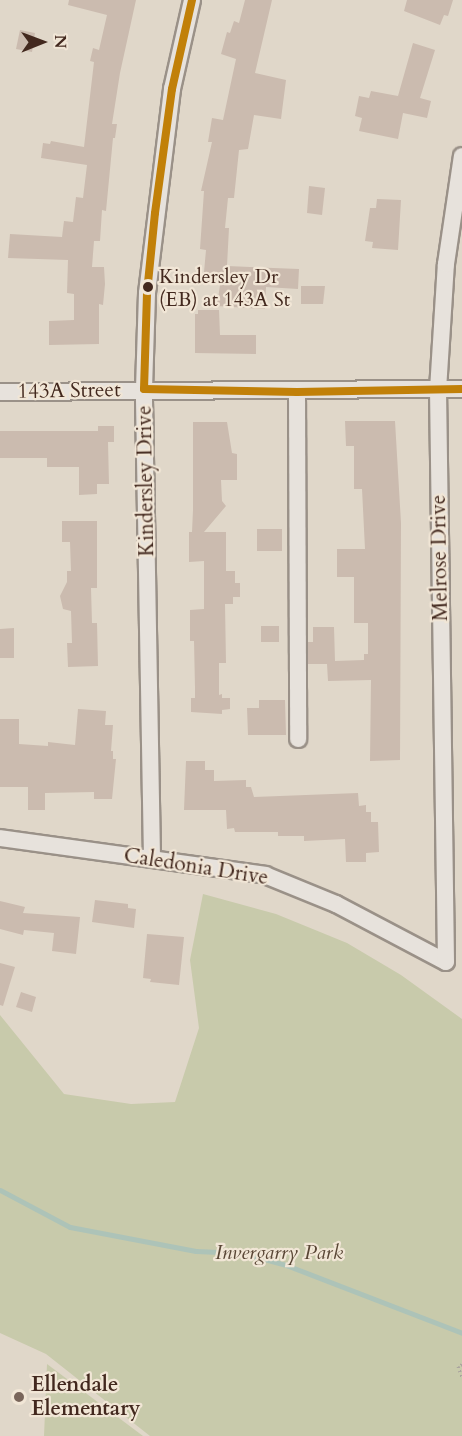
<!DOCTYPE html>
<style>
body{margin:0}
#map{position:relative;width:462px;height:1436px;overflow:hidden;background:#e0d7c9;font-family:Cardo,serif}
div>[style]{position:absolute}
.green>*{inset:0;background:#c8caab}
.stream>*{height:5px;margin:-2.5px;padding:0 2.5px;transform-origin:2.5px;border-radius:2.5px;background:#adc3b8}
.building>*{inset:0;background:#cbbbaf}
.path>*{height:3px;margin-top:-1.5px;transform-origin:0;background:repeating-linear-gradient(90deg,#aaa49e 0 1.5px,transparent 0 4.5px)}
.roads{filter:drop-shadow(2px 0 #9a9188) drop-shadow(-2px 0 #9a9188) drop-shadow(0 2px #9a9188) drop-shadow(0 -2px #9a9188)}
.minor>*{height:16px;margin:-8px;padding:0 8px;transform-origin:8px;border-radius:8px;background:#e7e2dc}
.bus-1>*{height:8px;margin:-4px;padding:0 4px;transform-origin:4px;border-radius:4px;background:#c18009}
.dots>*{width:16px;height:16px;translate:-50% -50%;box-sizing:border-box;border:3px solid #f1e6d6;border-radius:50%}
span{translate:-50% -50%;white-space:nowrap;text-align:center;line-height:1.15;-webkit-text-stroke:4.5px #f1e6d6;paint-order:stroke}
.bus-label{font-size:20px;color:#42281e}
.left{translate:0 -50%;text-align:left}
.street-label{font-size:21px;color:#42281e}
.park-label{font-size:21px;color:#594635;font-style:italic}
.poi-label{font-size:21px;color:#42281e;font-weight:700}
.north{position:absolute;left:12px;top:12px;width:60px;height:60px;-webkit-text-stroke:4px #f1e6d6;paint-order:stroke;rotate:89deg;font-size:16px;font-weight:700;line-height:24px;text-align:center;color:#42281e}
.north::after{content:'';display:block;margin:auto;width:21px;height:27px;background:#42281e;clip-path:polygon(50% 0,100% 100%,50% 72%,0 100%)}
</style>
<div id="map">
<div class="green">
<i style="clip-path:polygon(203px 894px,276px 914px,347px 943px,401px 975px,462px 1019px,462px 1436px,150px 1436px,46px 1354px,0 1333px,0 1015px,64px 1094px,131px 1104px,175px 1102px,199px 1028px,190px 960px)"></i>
<i style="clip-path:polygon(47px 1364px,143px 1436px,44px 1436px)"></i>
</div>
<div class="stream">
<i style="left:0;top:1190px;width:79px;rotate:27.9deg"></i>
<i style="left:70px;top:1227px;width:128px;rotate:10.8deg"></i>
<i style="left:196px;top:1251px;width:46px;rotate:2.5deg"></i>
<i style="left:242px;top:1253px;width:46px;rotate:15.3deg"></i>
<i style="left:286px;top:1265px;width:189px;rotate:21.1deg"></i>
</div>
<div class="building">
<i style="clip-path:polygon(69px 0,136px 0,120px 73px,112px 124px,117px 124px,115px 138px,113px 138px,106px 211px,102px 210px,100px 241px,94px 241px,92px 267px,104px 267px,105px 284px,103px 305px,99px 304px,99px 344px,49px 345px,49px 321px,74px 320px,74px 294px,67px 293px,68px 260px,8px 258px,10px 234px,62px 237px,64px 221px,73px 222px,76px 197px,83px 198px,87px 165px,41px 158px,43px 143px,50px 144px,51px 141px,84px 147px,94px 62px,90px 61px,93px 48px,99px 50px,107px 15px,68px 5px)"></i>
<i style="clip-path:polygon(245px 0,272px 0,255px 73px,286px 80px,281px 119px,254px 115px,248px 149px,239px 150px,234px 198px,228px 198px,225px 228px,229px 228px,227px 266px,299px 269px,298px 289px,266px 287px,265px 309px,217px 306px,220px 285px,203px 283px,206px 250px,200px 249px,204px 191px,201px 191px,212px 142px,208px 142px,212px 118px,223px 120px,236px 59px,221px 54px,227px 32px,230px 33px,234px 21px,239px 23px)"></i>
<i style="clip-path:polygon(407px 0,453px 0,448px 16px,444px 15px,440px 25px,404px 11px)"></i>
<i style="clip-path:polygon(20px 30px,35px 33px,32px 52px,16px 49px)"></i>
<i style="clip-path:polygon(413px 43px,435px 50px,420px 98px,431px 101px,427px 118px,403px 113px,398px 139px,359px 131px,362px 118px,355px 116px,359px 96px,369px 98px,371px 91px,398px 96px)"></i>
<i style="clip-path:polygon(309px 186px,325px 188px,322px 215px,307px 213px)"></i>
<i style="clip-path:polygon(377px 199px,401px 200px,398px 250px,372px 248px,373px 242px,365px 241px,370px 208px,376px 208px)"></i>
<i style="clip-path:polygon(301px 286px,325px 286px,323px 304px,301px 304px)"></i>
<i style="clip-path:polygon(198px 310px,219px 310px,220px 335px,256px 335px,256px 354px,195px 353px,195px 314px,198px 314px)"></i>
<i style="clip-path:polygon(345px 421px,395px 421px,401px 523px,400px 760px,370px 761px,371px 680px,328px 681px,327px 664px,308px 664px,308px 642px,313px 642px,313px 627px,334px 627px,335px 661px,364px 660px,364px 654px,368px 654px,368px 623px,354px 623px,354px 577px,337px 577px,337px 549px,365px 549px,362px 489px,354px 489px,354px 446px,346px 446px)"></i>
<i style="clip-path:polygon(193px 422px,227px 422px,232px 453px,237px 454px,237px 480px,221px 480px,222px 501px,226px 506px,204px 532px,226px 532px,226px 571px,235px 571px,235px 583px,240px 583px,240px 597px,233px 597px,233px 604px,225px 604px,226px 663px,219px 663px,219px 695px,222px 694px,222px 698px,230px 698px,230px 709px,222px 710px,222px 714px,191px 712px,191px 698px,195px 698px,195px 688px,194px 641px,190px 641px,190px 610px,204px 609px,204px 561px,189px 562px,189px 532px,192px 532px,193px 510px)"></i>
<i style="clip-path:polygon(98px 426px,114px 426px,114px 442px,108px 442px,109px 484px,97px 484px,97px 494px,79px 495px,79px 467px,47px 467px,47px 458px,0 458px,0 431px,98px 431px)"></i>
<i style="clip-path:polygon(62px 521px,97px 521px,97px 588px,91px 588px,92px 623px,97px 623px,98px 666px,68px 667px,67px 643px,72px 643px,71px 611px,63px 609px,60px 596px,67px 582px,67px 571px,71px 571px,70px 542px,62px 542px)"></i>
<i style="clip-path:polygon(257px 529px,282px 529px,282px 551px,257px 551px)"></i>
<i style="clip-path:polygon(261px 626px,279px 626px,279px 642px,261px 642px)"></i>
<i style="clip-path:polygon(14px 628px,14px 658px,0 658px,0 629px)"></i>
<i style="clip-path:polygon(259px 700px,285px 700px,286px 735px,248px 735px,247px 708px,259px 708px)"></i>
<i style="clip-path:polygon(78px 709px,106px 711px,105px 725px,113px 725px,111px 751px,113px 751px,113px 759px,116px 759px,112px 799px,94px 799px,94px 792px,45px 793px,45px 810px,28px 810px,28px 787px,0 787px,0 719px,19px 719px,19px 744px,48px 746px,48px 742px,75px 745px)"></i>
<i style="clip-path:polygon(186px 761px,205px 761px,205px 770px,214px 770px,214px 781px,246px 780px,246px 787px,251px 787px,254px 797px,358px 793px,359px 806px,366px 805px,366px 812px,371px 812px,371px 822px,378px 822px,379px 852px,366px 853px,366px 862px,346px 862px,345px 839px,304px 841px,304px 836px,278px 836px,278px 832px,235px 832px,234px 828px,227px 829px,226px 810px,184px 810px)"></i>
<i style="clip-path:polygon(95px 900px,128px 904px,128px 908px,136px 909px,134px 928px,92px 922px)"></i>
<i style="clip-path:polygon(0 901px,25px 907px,23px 913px,80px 917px,76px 954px,52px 951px,54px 933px,24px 930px,23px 935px,0 929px)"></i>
<i style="clip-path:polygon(147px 934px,184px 937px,179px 985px,150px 982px,151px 979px,143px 978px)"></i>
<i style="clip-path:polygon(0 963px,15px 967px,3px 1006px,0 1005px)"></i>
<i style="clip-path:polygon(21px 992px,36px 997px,32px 1012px,16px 1007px)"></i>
</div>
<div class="path">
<i style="left:462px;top:1364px;width:4px;rotate:153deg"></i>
<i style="left:458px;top:1366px;width:12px;rotate:70deg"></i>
</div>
<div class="roads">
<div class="minor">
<i style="left:0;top:392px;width:462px;rotate:-0.4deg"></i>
<i style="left:297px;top:392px;width:347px;rotate:89.8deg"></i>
<i style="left:0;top:838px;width:268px;rotate:7.9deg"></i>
<i style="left:265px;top:875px;width:77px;rotate:22.2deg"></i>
<i style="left:336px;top:904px;width:124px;rotate:27.8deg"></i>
<i style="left:446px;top:962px;width:572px;rotate:-90.8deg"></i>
<i style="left:438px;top:390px;width:126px;rotate:-86.4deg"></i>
<i style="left:446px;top:264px;width:109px;rotate:-81.6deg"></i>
<i style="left:152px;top:858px;width:469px;rotate:-91deg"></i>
<i style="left:144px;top:389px;width:96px;rotate:-88.2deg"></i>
<i style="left:147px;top:293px;width:206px;rotate:-83deg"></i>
<i style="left:172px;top:89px;width:91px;rotate:-77.3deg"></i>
</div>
</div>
<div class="bus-1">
<i style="left:144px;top:389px;width:96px;rotate:-88.2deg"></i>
<i style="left:147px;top:293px;width:80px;rotate:-84.3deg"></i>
<i style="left:155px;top:213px;width:125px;rotate:-82.2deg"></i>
<i style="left:172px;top:89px;width:91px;rotate:-77.3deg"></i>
<i style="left:144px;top:389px;width:153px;rotate:1.1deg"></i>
<i style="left:297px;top:392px;width:165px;rotate:-1deg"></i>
</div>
<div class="dots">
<i style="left:148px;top:287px;background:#42281e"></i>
<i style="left:19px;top:1397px;background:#79655a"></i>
</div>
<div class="bus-label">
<span class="left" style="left:159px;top:288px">Kindersley Dr<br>(EB) at 143A St</span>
</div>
<div class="street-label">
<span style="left:69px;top:391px;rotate:-1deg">143A Street</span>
<span style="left:146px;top:481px;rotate:-91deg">Kindersley Drive</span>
<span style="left:440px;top:558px;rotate:-91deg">Melrose Drive</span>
<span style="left:196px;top:867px;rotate:9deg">Caledonia Drive</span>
</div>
<div class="park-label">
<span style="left:279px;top:1253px">Invergarry Park</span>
</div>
<div class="poi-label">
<span class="left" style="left:31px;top:1397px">Ellendale<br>Elementary</span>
</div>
<div class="north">N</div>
</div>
